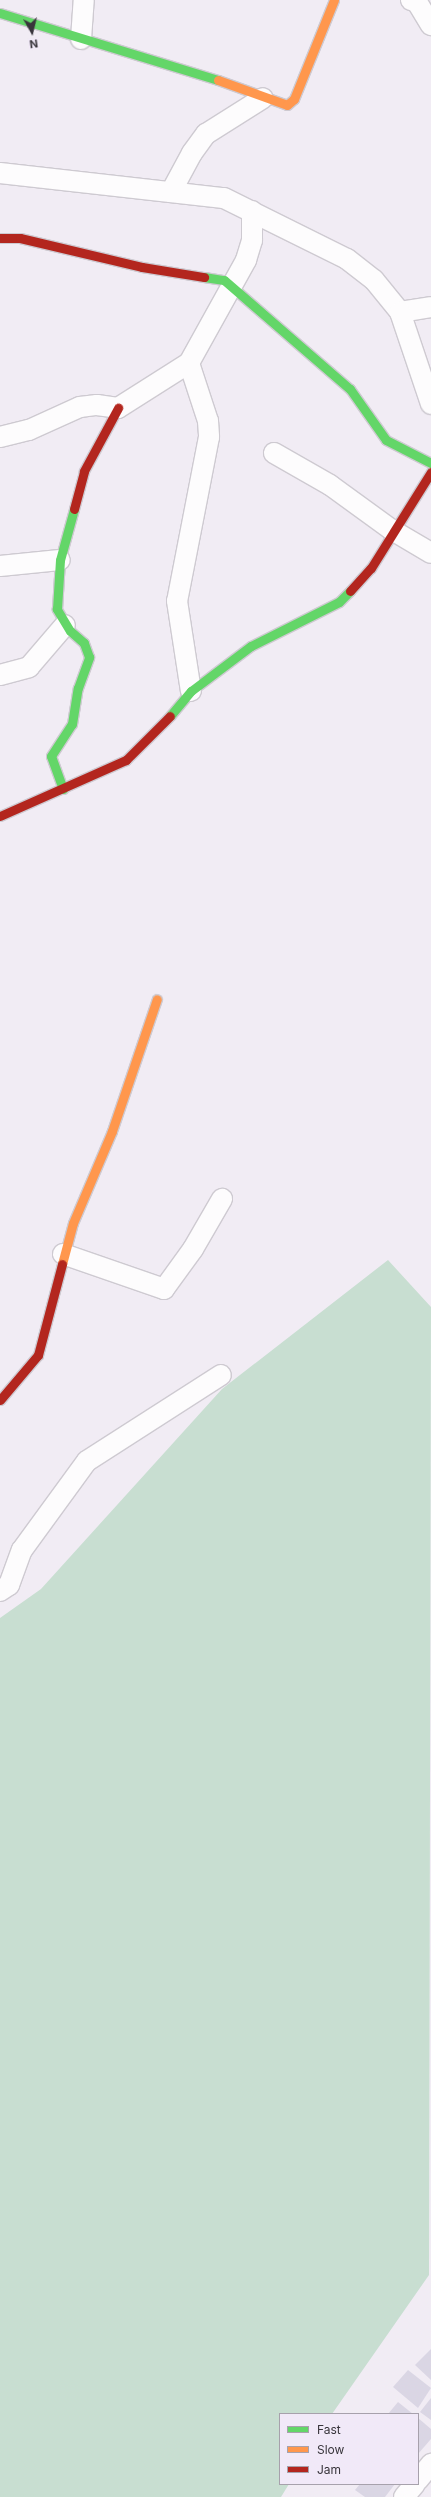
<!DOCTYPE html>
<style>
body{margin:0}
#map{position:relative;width:431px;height:2497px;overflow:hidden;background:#f1ecf4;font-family:Inter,sans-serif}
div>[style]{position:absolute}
.green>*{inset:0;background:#c8ded1}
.building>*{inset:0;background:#dad6e4}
.roads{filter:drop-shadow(1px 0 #cecad1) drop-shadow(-1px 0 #cecad1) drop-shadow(0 1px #cecad1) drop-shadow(0 -1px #cecad1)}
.street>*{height:20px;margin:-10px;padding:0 10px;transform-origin:10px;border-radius:10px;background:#fdfcfd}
.fast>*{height:9px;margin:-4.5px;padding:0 4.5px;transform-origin:4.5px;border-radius:4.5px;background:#63d668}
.slow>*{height:9px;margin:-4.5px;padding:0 4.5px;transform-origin:4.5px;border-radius:4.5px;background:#ff974d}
.jam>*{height:9px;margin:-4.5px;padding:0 4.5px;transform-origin:4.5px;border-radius:4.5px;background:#b3261e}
span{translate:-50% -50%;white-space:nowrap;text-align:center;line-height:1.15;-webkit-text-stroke:3.5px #f1e9f8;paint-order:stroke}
.legend{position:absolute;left:279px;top:2413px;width:140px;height:72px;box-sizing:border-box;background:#f1e9f8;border:1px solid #a7a1ac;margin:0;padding:5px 7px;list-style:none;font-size:12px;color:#38353b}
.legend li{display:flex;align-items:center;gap:8px;height:20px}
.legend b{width:20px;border:1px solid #a7a1ac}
.north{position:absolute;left:12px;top:12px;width:40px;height:40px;-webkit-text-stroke:3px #f1e9f8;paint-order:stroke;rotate:172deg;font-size:11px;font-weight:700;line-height:16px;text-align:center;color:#38353b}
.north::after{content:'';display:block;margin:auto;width:14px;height:18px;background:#38353b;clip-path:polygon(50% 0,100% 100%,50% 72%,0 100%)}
</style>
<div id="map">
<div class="green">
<i style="clip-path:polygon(388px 1260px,431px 1307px,429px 2275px,332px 2414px,280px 2414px,280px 2484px,289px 2484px,281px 2497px,0 2497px,0 1618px,41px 1589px,222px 1389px)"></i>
</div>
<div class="building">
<i style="clip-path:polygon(431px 2349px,431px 2380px,415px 2365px)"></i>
<i style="clip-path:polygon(408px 2370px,431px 2388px,418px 2408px,393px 2387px)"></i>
<i style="clip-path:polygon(431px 2398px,431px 2420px,420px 2412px)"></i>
<i style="clip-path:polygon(398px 2402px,413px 2414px,388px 2414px)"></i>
<i style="clip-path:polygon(418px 2418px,431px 2429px,431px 2439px,418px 2454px)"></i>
<i style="clip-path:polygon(360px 2484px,395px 2484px,385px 2497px,365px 2497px,355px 2490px)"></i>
</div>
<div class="roads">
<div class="street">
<i style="left:411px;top:0;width:6px;rotate:18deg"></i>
<i style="left:417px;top:2px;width:27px;rotate:59deg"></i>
<i style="left:81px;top:39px;width:39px;rotate:-86deg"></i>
<i style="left:0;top:173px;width:225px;rotate:6.4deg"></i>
<i style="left:224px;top:198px;width:137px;rotate:26.4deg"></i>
<i style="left:347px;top:259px;width:34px;rotate:38deg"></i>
<i style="left:374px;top:280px;width:41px;rotate:50.9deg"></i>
<i style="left:400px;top:312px;width:31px;rotate:-9deg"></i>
<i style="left:171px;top:192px;width:44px;rotate:-61.7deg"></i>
<i style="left:192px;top:153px;width:24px;rotate:-54deg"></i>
<i style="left:206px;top:134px;width:67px;rotate:-32.3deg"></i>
<i style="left:400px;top:312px;width:97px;rotate:71.4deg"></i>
<i style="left:189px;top:363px;width:61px;rotate:71.9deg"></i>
<i style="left:208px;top:421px;width:16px;rotate:86deg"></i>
<i style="left:209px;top:437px;width:167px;rotate:101deg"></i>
<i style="left:177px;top:601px;width:91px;rotate:81.2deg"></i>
<i style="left:0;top:437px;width:30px;rotate:-14deg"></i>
<i style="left:29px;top:430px;width:56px;rotate:-24.3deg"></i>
<i style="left:80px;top:407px;width:17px;rotate:-7deg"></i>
<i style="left:97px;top:405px;width:21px;rotate:8deg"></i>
<i style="left:118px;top:408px;width:84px;rotate:-32.4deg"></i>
<i style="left:189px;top:363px;width:118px;rotate:-61deg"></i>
<i style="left:246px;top:260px;width:21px;rotate:-73deg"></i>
<i style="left:252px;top:240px;width:29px;rotate:-90deg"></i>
<i style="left:274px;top:453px;width:64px;rotate:29.7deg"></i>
<i style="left:330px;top:485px;width:77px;rotate:36deg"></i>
<i style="left:392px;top:530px;width:45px;rotate:30.5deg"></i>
<i style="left:0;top:566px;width:60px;rotate:-5.7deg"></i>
<i style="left:0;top:675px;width:30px;rotate:-15deg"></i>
<i style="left:29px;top:667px;width:55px;rotate:-49.4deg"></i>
<i style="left:63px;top:1254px;width:107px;rotate:19.1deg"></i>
<i style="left:164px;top:1289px;width:49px;rotate:-54.1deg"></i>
<i style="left:193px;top:1249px;width:58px;rotate:-59.9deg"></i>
<i style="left:0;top:1591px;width:11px;rotate:-34deg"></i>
<i style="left:9px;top:1585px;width:37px;rotate:-70deg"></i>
<i style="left:22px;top:1550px;width:110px;rotate:-53.9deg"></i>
<i style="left:87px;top:1461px;width:159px;rotate:-32.7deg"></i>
<i style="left:418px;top:2480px;width:21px;rotate:-51deg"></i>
<i style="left:404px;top:2497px;width:17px;rotate:-50deg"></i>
</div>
<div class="fast">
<i style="left:0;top:13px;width:228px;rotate:17.1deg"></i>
<i style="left:204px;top:277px;width:20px;rotate:9deg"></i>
<i style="left:224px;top:280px;width:167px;rotate:40.9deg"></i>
<i style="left:350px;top:389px;width:62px;rotate:54.8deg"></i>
<i style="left:386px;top:440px;width:51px;rotate:27.1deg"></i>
<i style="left:170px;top:716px;width:33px;rotate:-50deg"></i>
<i style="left:191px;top:691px;width:75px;rotate:-36.9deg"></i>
<i style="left:251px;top:646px;width:98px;rotate:-26.6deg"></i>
<i style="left:339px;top:602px;width:16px;rotate:-45deg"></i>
<i style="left:63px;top:789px;width:35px;rotate:-110deg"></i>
<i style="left:51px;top:756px;width:38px;rotate:-57deg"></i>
<i style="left:72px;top:724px;width:36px;rotate:-81deg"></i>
<i style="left:78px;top:688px;width:33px;rotate:-70deg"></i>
<i style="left:89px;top:657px;width:15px;rotate:-110deg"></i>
<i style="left:84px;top:643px;width:18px;rotate:-139deg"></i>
<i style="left:70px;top:631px;width:26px;rotate:-121deg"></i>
<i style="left:57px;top:609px;width:49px;rotate:-86.5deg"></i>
<i style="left:60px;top:560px;width:53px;rotate:-74.6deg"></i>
</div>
<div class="slow">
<i style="left:218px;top:80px;width:73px;rotate:19.9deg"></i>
<i style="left:287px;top:105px;width:9px;rotate:-41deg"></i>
<i style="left:294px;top:99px;width:107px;rotate:-68deg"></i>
<i style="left:62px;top:1264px;width:42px;rotate:-75deg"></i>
<i style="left:73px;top:1223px;width:100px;rotate:-67deg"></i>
<i style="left:112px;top:1131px;width:139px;rotate:-71.2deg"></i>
</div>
<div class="jam">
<i style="left:0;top:238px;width:20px"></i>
<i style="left:20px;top:238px;width:125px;rotate:13.4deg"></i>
<i style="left:142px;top:267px;width:63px;rotate:9.2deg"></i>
<i style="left:74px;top:509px;width:39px;rotate:-75deg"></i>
<i style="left:84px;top:471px;width:72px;rotate:-61.6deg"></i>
<i style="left:350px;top:591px;width:31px;rotate:-48deg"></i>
<i style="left:371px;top:568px;width:113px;rotate:-58deg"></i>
<i style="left:0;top:816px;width:138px;rotate:-24deg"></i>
<i style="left:126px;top:760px;width:62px;rotate:-45deg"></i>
<i style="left:0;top:1400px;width:59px;rotate:-49.8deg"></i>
<i style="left:38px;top:1355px;width:94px;rotate:-75.2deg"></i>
</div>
</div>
<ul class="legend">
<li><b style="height:5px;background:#63d668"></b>Fast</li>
<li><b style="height:5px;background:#ff974d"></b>Slow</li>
<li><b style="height:5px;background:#b3261e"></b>Jam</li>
</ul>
<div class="north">N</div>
</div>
